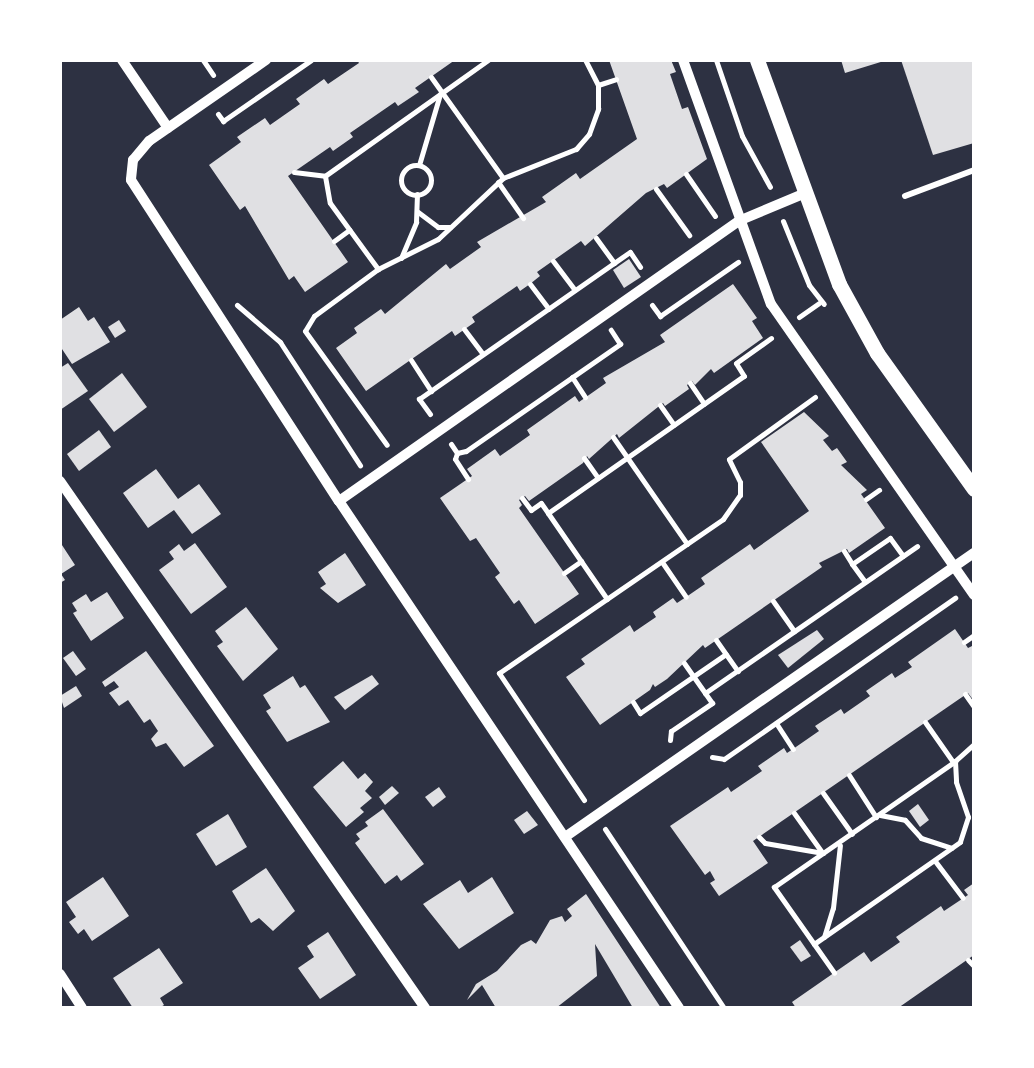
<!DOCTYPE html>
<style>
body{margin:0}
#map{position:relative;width:1034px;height:1068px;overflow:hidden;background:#2d3142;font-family:"Exo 2",sans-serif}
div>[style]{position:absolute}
.building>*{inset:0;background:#e0e0e3}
.path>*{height:5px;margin:-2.5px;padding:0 2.5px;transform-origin:2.5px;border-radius:2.5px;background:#fff}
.path>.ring{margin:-2.5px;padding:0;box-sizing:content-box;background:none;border:5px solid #fff;border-radius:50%}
.service>*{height:6px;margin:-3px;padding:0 3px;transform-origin:3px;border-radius:3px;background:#fff}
.minor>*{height:10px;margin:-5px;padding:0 5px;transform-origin:5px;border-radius:5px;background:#fff}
.tertiary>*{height:15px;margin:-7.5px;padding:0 7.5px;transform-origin:7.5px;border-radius:7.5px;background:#fff}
span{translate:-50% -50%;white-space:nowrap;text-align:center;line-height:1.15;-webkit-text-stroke:8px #fff;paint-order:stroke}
.frame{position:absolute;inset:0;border:62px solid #fff;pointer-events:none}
</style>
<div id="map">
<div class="building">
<i style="clip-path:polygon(357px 60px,455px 60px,415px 88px,419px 92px,398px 106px,395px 102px,350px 133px,353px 137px,333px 151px,330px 147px,288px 176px,348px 262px,305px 292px,294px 276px,289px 280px,245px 206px,240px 210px,209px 165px,241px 142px,237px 137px,265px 118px,270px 125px,300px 104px,296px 99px,324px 79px,328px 84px,359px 63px)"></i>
<i style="clip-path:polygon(609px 60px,671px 60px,676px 72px,670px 74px,682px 109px,688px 107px,707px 159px,667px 188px,664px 184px,646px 193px,585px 246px,581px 241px,537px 272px,540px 276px,530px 284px,520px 291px,517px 286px,472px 317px,475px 322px,455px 336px,452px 331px,366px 391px,336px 348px,357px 333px,354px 328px,381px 309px,385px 314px,446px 264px,450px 269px,481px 247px,477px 242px,546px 202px,542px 197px,576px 173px,580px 179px,637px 139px)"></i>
<i style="clip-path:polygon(841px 60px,883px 60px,884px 61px,845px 73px)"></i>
<i style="clip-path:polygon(901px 60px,974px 60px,974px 143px,933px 155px)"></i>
<i style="clip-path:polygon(629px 259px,641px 277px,624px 288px,613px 270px)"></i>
<i style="clip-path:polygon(733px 284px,757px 318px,752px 321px,763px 338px,714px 373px,711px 369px,695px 385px,692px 381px,687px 385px,689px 389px,665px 406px,663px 403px,619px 438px,617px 434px,589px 459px,587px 456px,583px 463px,529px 501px,525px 496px,519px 500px,522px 505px,519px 508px,579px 594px,535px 624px,519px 600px,514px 604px,495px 577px,500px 573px,476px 538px,470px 541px,440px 498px,472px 476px,467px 469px,495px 449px,500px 456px,530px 435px,527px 430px,575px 396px,579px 402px,606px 383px,603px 378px,665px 342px,660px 335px)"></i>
<i style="clip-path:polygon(79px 307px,88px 321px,94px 317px,110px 342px,72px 364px,60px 346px,60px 320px)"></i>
<i style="clip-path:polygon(119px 320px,126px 331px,115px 338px,108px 327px)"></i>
<i style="clip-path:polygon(68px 363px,88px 391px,60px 410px,60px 368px)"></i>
<i style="clip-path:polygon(122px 373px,147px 407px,114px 432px,89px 399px)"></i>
<i style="clip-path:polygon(804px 412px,829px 436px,823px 440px,832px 451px,837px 448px,847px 462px,841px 465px,867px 490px,861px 494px,885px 528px,849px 553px,847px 549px,819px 563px,822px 567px,705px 648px,703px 645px,667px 679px,655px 687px,653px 684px,650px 690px,600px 725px,566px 677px,585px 664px,581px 659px,630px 625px,634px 632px,656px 617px,653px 612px,673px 598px,677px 603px,689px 595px,705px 584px,701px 578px,750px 544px,754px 550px,809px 511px,761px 442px)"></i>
<i style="clip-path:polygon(99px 430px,111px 447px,79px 471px,67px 454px)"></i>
<i style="clip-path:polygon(156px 469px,178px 499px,199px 484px,221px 514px,192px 534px,174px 510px,148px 528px,123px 493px)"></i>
<i style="clip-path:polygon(60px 542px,75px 565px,61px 574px,65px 580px,60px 583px)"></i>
<i style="clip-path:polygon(195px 543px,227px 587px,191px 614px,159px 570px,174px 559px,169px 552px,179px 544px,184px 551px)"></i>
<i style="clip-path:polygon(345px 553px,366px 585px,338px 603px,320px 588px,326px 584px,318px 572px)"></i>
<i style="clip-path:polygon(107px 592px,124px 618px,91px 641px,73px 613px,77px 611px,72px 603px,86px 594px,91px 602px)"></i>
<i style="clip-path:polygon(246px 607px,278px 649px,243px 681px,217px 646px,223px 642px,215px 631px)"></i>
<i style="clip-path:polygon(955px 629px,968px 648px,974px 645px,974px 701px,968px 693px,753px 841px,768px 863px,719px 896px,710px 883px,715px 880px,710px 871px,705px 875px,670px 826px,728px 787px,731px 792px,762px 771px,758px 766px,784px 748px,787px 753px,793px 749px,819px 731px,815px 726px,841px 709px,844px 714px,870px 696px,866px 691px,892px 673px,895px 678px,912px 667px,908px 662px)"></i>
<i style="clip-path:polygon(817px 630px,824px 639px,788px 668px,778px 655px)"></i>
<i style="clip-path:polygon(73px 651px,86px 669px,76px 676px,63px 658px)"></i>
<i style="clip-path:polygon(146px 651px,214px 746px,184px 767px,166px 743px,156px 747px,151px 739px,158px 731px,150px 719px,144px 723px,128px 700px,119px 706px,109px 693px,119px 687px,114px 681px,105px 687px,102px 682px)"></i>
<i style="clip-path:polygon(372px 675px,379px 684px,345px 710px,334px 697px)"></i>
<i style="clip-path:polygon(293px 676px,300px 688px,305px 685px,330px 722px,287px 742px,266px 711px,271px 708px,263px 695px)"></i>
<i style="clip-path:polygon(76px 686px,82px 696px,64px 708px,60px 696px)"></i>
<i style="clip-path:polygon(343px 761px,358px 779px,365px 773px,373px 782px,365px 791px,372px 798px,360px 808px,364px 812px,346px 827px,313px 787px)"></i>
<i style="clip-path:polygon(392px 786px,399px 793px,385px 805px,379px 797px)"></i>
<i style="clip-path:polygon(439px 787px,446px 797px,433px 807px,425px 797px)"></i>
<i style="clip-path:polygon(918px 804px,929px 820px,920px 827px,909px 811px)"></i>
<i style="clip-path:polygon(383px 809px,424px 864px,401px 881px,397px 875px,385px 884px,355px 843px,360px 839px,356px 834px,368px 826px,365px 822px)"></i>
<i style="clip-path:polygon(527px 811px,538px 825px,524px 834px,514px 820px)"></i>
<i style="clip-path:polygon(228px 814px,247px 847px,216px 866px,196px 834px)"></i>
<i style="clip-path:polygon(266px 868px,295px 911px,273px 931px,259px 918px,251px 923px,232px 891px)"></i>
<i style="clip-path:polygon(103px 877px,129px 916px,92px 941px,84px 929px,78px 934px,69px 922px,76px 917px,66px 902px)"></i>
<i style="clip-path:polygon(492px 877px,514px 913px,459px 949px,423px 904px,460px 880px,468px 893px)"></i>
<i style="clip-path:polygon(974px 883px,974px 955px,898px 1008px,796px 1008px,792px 1002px,864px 952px,871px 962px,900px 942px,896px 937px,941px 906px,944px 911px,968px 895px,964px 890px)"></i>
<i style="clip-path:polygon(586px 894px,661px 1008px,633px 1008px,595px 944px,597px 976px,556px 1008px,496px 1008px,482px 985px,467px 1000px,476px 984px,497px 971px,521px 945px,531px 940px,536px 944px,550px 920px,562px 916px,565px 922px,572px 916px,567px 909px)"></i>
<i style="clip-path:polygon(328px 932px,356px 975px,320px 999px,298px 968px,314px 957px,307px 946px)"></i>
<i style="clip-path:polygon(800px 940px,811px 956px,801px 962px,790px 947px)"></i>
<i style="clip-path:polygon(159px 948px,183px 983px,160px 998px,164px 1005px,159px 1008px,133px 1008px,113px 978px)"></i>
</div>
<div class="path">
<i style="left:203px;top:60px;width:18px;rotate:56deg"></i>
<i style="left:488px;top:60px;width:200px;rotate:144.6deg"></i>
<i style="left:325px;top:176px;width:27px;rotate:80deg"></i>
<i style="left:330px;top:203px;width:82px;rotate:54deg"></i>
<i style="left:378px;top:269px;width:67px;rotate:-26.6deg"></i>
<i style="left:438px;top:239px;width:89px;rotate:-43.2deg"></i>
<i style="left:503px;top:178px;width:79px;rotate:-21.7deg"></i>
<i style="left:576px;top:149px;width:20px;rotate:-49deg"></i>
<i style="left:589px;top:134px;width:27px;rotate:-70deg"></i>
<i style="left:598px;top:109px;width:24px;rotate:-90deg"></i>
<i style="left:598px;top:85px;width:28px;rotate:-117deg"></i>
<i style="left:716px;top:60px;width:80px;rotate:71.1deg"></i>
<i style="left:742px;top:136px;width:58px;rotate:61.2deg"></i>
<i style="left:431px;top:77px;width:124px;rotate:54.5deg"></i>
<i style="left:598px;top:85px;width:19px;rotate:-18deg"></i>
<i style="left:218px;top:114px;width:9px;rotate:54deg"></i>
<i style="left:223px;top:121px;width:107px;rotate:-34.7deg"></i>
<i style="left:419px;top:165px;width:74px;rotate:-73.5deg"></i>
<i class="ring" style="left:401px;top:165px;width:25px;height:25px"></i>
<i style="left:294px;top:172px;width:31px;rotate:7deg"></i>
<i style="left:686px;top:174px;width:51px;rotate:55.4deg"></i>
<i style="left:498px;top:182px;width:44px;rotate:55.2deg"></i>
<i style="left:656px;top:189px;width:57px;rotate:54.3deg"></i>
<i style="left:418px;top:212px;width:25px;rotate:37deg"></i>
<i style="left:438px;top:227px;width:12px"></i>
<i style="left:783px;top:221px;width:69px;rotate:67.9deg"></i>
<i style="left:809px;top:285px;width:24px;rotate:52deg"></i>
<i style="left:596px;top:238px;width:31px;rotate:54deg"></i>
<i style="left:334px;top:241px;width:19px;rotate:-36deg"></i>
<i style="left:401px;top:258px;width:39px;rotate:-67deg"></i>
<i style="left:416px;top:222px;width:28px;rotate:-88deg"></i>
<i style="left:553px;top:261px;width:36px;rotate:53deg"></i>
<i style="left:378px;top:269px;width:79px;rotate:143.7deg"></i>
<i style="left:314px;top:316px;width:17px;rotate:121deg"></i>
<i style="left:305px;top:331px;width:140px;rotate:54.3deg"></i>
<i style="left:530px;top:284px;width:31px;rotate:53deg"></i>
<i style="left:237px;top:305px;width:57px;rotate:40.7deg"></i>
<i style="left:280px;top:342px;width:147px;rotate:57deg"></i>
<i style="left:652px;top:305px;width:14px;rotate:54deg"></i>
<i style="left:660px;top:316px;width:95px;rotate:-34.7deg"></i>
<i style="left:799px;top:317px;width:24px;rotate:-35deg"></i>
<i style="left:464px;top:329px;width:31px;rotate:53deg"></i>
<i style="left:411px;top:360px;width:37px;rotate:57deg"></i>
<i style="left:572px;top:377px;width:24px;rotate:57deg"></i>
<i style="left:690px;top:383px;width:25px;rotate:56deg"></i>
<i style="left:660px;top:405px;width:24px;rotate:55deg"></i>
<i style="left:430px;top:414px;width:19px;rotate:-126deg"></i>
<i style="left:419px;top:399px;width:257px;rotate:-34.9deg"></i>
<i style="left:630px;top:252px;width:18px;rotate:56deg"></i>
<i style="left:613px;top:437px;width:130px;rotate:55.3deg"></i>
<i style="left:451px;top:444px;width:11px;rotate:56deg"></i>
<i style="left:457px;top:453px;width:9px;rotate:-13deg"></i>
<i style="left:466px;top:451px;width:188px;rotate:-34.8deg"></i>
<i style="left:620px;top:344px;width:17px;rotate:-123deg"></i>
<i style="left:457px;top:453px;width:6px;rotate:108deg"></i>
<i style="left:455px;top:459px;width:24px;rotate:57deg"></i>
<i style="left:584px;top:458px;width:24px;rotate:55deg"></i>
<i style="left:522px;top:498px;width:15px;rotate:53deg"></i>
<i style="left:531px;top:510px;width:12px;rotate:-35deg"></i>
<i style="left:541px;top:503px;width:12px;rotate:55deg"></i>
<i style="left:866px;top:499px;width:16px;rotate:-35deg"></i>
<i style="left:844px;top:551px;width:15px;rotate:58deg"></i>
<i style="left:852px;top:564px;width:46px;rotate:-34.4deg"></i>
<i style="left:890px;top:538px;width:22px;rotate:54deg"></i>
<i style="left:662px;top:562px;width:42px;rotate:55.6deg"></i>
<i style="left:852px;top:564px;width:22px;rotate:54deg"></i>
<i style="left:564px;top:573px;width:21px;rotate:-35deg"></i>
<i style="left:607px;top:599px;width:104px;rotate:-124.5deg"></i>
<i style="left:548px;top:513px;width:239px;rotate:-35deg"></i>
<i style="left:744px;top:376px;width:15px;rotate:-122deg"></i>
<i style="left:736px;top:363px;width:43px;rotate:-35.5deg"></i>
<i style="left:773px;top:601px;width:37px;rotate:55deg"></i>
<i style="left:716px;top:640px;width:38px;rotate:55deg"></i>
<i style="left:964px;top:642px;width:12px;rotate:-35deg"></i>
<i style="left:684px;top:663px;width:37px;rotate:55deg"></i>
<i style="left:965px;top:694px;width:16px;rotate:55deg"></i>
<i style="left:633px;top:702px;width:13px;rotate:58deg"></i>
<i style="left:640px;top:713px;width:104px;rotate:-34.5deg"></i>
<i style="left:925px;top:722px;width:49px;rotate:55deg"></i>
<i style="left:776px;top:723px;width:31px;rotate:57deg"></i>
<i style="left:670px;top:740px;width:9px;rotate:-84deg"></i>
<i style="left:671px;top:731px;width:50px;rotate:-34.3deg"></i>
<i style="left:712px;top:703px;width:12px;rotate:-125deg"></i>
<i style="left:705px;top:693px;width:258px;rotate:-34.7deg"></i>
<i style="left:712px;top:757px;width:12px;rotate:9deg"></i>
<i style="left:724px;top:759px;width:282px;rotate:-34.9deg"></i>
<i style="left:955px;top:761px;width:21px;rotate:87deg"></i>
<i style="left:956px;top:782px;width:37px;rotate:71deg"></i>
<i style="left:968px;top:817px;width:26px;rotate:108deg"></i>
<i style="left:960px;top:842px;width:178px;rotate:145.1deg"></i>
<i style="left:814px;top:944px;width:70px;rotate:-125.1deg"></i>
<i style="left:774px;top:887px;width:221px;rotate:-34.8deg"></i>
<i style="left:955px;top:761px;width:25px;rotate:-42deg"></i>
<i style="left:849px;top:775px;width:50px;rotate:57.3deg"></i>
<i style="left:823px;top:793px;width:50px;rotate:54.7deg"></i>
<i style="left:584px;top:800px;width:153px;rotate:-123.8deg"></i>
<i style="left:499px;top:673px;width:272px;rotate:-34.5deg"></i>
<i style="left:723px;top:519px;width:29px;rotate:-55deg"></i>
<i style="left:740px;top:495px;width:13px;rotate:-90deg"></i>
<i style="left:740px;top:482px;width:25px;rotate:-116deg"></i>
<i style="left:729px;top:459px;width:106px;rotate:-35.8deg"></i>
<i style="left:794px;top:813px;width:47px;rotate:54.6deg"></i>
<i style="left:880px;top:815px;width:25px;rotate:11deg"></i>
<i style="left:905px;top:820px;width:24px;rotate:48deg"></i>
<i style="left:921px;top:838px;width:32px;rotate:18deg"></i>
<i style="left:605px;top:829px;width:215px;rotate:56.4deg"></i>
<i style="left:759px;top:837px;width:8px;rotate:45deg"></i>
<i style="left:765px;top:843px;width:59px;rotate:9.8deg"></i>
<i style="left:935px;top:861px;width:46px;rotate:52.9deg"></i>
<i style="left:824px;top:937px;width:30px;rotate:-73deg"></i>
<i style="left:833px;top:908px;width:63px;rotate:-83.7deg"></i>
<i style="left:814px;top:944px;width:35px;rotate:55deg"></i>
<i style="left:968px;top:960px;width:8px;rotate:45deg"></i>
</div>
<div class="service">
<i style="left:905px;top:196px;width:74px;rotate:-20.6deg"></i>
</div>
<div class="minor">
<i style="left:122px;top:60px;width:82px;rotate:55.9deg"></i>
<i style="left:266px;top:60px;width:142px;rotate:145.3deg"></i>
<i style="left:149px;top:141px;width:25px;rotate:130deg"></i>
<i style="left:133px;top:160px;width:20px;rotate:96deg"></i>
<i style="left:131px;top:180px;width:382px;rotate:57.1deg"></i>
<i style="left:339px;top:501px;width:490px;rotate:-35deg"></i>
<i style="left:741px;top:220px;width:67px;rotate:-22.8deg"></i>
<i style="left:683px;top:60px;width:259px;rotate:70.2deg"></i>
<i style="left:771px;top:304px;width:355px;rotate:55.1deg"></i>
<i style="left:60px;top:481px;width:641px;rotate:55.29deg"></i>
<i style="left:339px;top:501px;width:610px;rotate:56.15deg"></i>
<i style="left:565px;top:837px;width:498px;rotate:-34.8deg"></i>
<i style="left:60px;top:974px;width:40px;rotate:57.1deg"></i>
</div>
<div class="tertiary">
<i style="left:757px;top:60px;width:239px;rotate:69.9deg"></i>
<i style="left:839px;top:284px;width:79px;rotate:61.2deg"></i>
<i style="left:877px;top:353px;width:167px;rotate:54.5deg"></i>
</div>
<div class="frame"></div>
</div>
